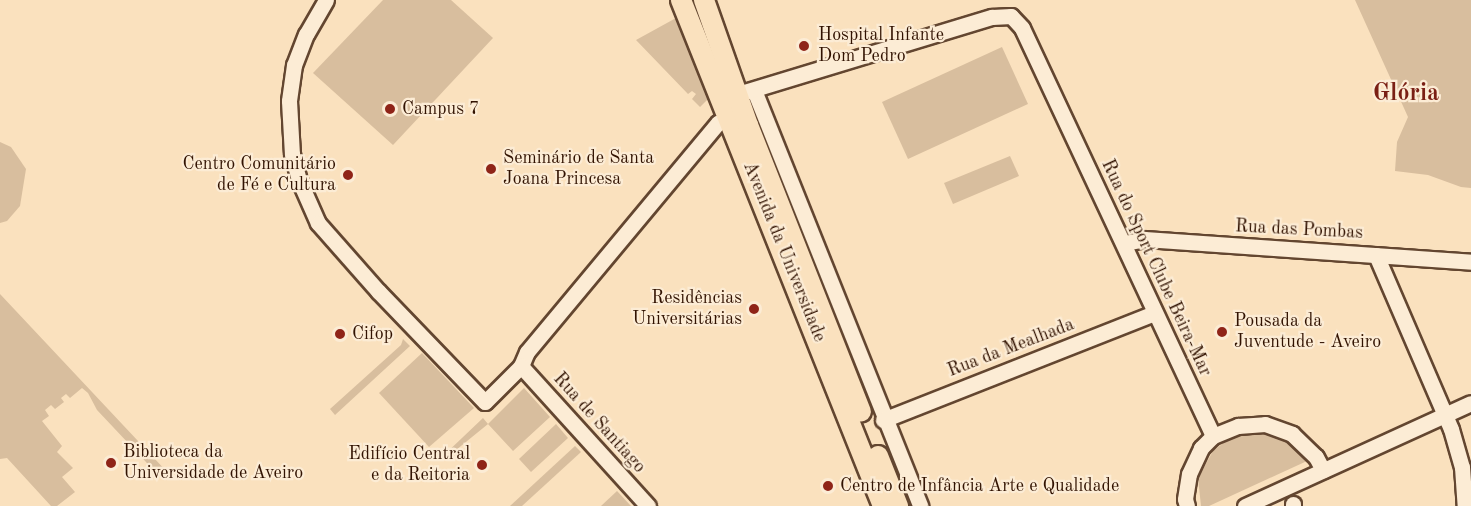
<!DOCTYPE html>
<meta charset="utf-8">
<style>
body{margin:0}
#map{position:relative;width:1471px;height:506px;overflow:hidden;background:#fae1be;font-family:"Old Standard TT",serif}
div>[style]{position:absolute}
.green>*{inset:0;background:#d8be9e}
.roads{filter:drop-shadow(2px 0 #634630) drop-shadow(-2px 0 #634630) drop-shadow(0 2px #634630) drop-shadow(0 -2px #634630)}
.minor>*{height:15px;margin:-7.5px;padding:0 7.5px;transform-origin:7.5px;border-radius:7.5px;background:#fcecd5}
.major>*{height:20px;margin:-10px;padding:0 10px;transform-origin:10px;border-radius:10px;background:#fae1be}
.dots>*{width:16px;height:16px;translate:-50% -50%;box-sizing:border-box;border:3px solid #fcecd5;border-radius:50%}
span{translate:-50% -50%;white-space:nowrap;text-align:center;line-height:1.15;-webkit-text-stroke:4.5px #fcecd5;paint-order:stroke}
.poi-label{font-size:18px;color:#311201}
.left{translate:0 -50%;text-align:left}
.right{translate:-100% -50%;text-align:right}
.street-label{font-size:18px;color:#311201}
.district-label{font-size:24px;color:#7a1f14;font-weight:700}
</style>
<div id="map">
<div class="green">
<i style="clip-path:polygon(383px 0,451px 0,493px 38px,393px 145px,313px 73px)"></i>
<i style="clip-path:polygon(1355px 0,1471px 0,1471px 188px,1461px 187px,1428px 175px,1395px 171px,1397px 142px,1408px 117px)"></i>
<i style="clip-path:polygon(676px 18px,710px 97px,700px 107px,692px 99px,696px 94px,692px 91px,688px 94px,636px 40px)"></i>
<i style="clip-path:polygon(1002px 47px,1028px 104px,908px 159px,882px 102px)"></i>
<i style="clip-path:polygon(0 142px,11px 147px,26px 169px,20px 206px,7px 221px,0 223px)"></i>
<i style="clip-path:polygon(1010px 156px,1019px 176px,953px 204px,944px 183px)"></i>
<i style="clip-path:polygon(0 294px,169px 474px,162px 479px,97px 410px,88px 393px,82px 388px,70px 398px,66px 394px,61px 398px,64px 402px,55px 409px,51px 405px,45px 410px,49px 416px,42px 421px,62px 446px,57px 452px,73px 468px,62px 477px,75px 492px,57px 506px,51px 506px,7px 458px,0 459px)"></i>
<i style="clip-path:polygon(403px 339px,410px 346px,335px 415px,330px 409px,401px 345px)"></i>
<i style="clip-path:polygon(422px 353px,474px 408px,429px 447px,379px 393px)"></i>
<i style="clip-path:polygon(524px 388px,550px 417px,513px 451px,488px 424px,445px 459px,442px 457px,483px 418px,488px 424px)"></i>
<i style="clip-path:polygon(556px 424px,568px 438px,531px 472px,519px 459px)"></i>
<i style="clip-path:polygon(1264px 430px,1284px 436px,1307px 459px,1307px 461px,1209px 506px,1201px 506px,1198px 478px,1213px 451px,1239px 431px)"></i>
<i style="clip-path:polygon(575px 446px,581px 452px,522px 506px,510px 506px)"></i>
<i style="clip-path:polygon(617px 491px,631px 506px,601px 506px)"></i>
</div>
<div class="roads">
<div class="minor">
<i style="left:326px;top:0;width:39px;rotate:120deg"></i>
<i style="left:306px;top:34px;width:33px;rotate:111deg"></i>
<i style="left:294px;top:65px;width:36px;rotate:98deg"></i>
<i style="left:289px;top:101px;width:53px;rotate:86.8deg"></i>
<i style="left:292px;top:154px;width:27px;rotate:75deg"></i>
<i style="left:299px;top:180px;width:47px;rotate:66.2deg"></i>
<i style="left:318px;top:223px;width:91px;rotate:48.6deg"></i>
<i style="left:378px;top:291px;width:154px;rotate:46.1deg"></i>
<i style="left:485px;top:402px;width:51px;rotate:-45deg"></i>
<i style="left:521px;top:366px;width:15px;rotate:-67deg"></i>
<i style="left:527px;top:352px;width:298px;rotate:-50.2deg"></i>
<i style="left:718px;top:123px;width:13px;rotate:-27deg"></i>
<i style="left:754px;top:90px;width:448px;rotate:68.2deg"></i>
<i style="left:728px;top:97px;width:276px;rotate:-16.9deg"></i>
<i style="left:992px;top:17px;width:19px;rotate:-3deg"></i>
<i style="left:1011px;top:16px;width:16px;rotate:47deg"></i>
<i style="left:1022px;top:28px;width:450px;rotate:64.9deg"></i>
<i style="left:1125px;top:243px;width:20px;rotate:-11deg"></i>
<i style="left:1145px;top:239px;width:327px;rotate:4deg"></i>
<i style="left:1376px;top:255px;width:189px;rotate:66.7deg"></i>
<i style="left:1451px;top:429px;width:40px;rotate:74deg"></i>
<i style="left:1462px;top:467px;width:39px;rotate:86deg"></i>
<i style="left:521px;top:366px;width:189px;rotate:47.8deg"></i>
<i style="left:883px;top:420px;width:291px;rotate:-21.5deg"></i>
<i style="left:1293px;top:504px;width:2px;rotate:90deg"></i>
<i style="left:1187px;top:506px;width:7px;rotate:-106deg"></i>
<i style="left:1185px;top:499px;width:25px;rotate:-81deg"></i>
<i style="left:1189px;top:474px;width:29px;rotate:-65deg"></i>
<i style="left:1201px;top:448px;width:17px;rotate:-45deg"></i>
<i style="left:1213px;top:436px;width:27px;rotate:-22deg"></i>
<i style="left:1238px;top:426px;width:27px;rotate:-4deg"></i>
<i style="left:1265px;top:424px;width:29px;rotate:20deg"></i>
<i style="left:1292px;top:434px;width:33px;rotate:44deg"></i>
<i style="left:1316px;top:457px;width:15px;rotate:62deg"></i>
<i style="left:1245px;top:506px;width:248px;rotate:-24.5deg"></i>
</div>
<div class="major">
<i style="left:681px;top:0;width:545px;rotate:68.24deg"></i>
<i style="left:704px;top:0;width:133px;rotate:70.6deg"></i>
<i style="left:748px;top:125px;width:308px;rotate:68.5deg"></i>
<i style="left:878px;top:456px;width:54px;rotate:68.2deg"></i>
</div>
</div>
<div class="dots">
<i style="left:804px;top:46px;background:#8f2418"></i>
<i style="left:390px;top:109px;background:#8f2418"></i>
<i style="left:491px;top:169px;background:#8f2418"></i>
<i style="left:348px;top:175px;background:#8f2418"></i>
<i style="left:754px;top:309px;background:#8f2418"></i>
<i style="left:1222px;top:332px;background:#8f2418"></i>
<i style="left:340px;top:334px;background:#8f2418"></i>
<i style="left:111px;top:463px;background:#8f2418"></i>
<i style="left:482px;top:465px;background:#8f2418"></i>
<i style="left:828px;top:486px;background:#8f2418"></i>
</div>
<div class="poi-label">
<span class="left" style="left:818px;top:46px">Hospital Infante<br>Dom Pedro</span>
<span class="left" style="left:402px;top:109px">Campus 7</span>
<span class="left" style="left:503px;top:169px">Seminário de Santa<br>Joana Princesa</span>
<span class="right" style="left:336px;top:175px">Centro Comunitário<br>de Fé e Cultura</span>
<span class="right" style="left:742px;top:309px">Residências<br>Universitárias</span>
<span class="left" style="left:1234px;top:332px">Pousada da<br>Juventude - Aveiro</span>
<span class="left" style="left:352px;top:334px">Cifop</span>
<span class="left" style="left:123px;top:463px">Biblioteca da<br>Universidade de Aveiro</span>
<span class="right" style="left:470px;top:465px">Edifício Central<br>e da Reitoria</span>
<span class="left" style="left:840px;top:486px">Centro de Infância Arte e Qualidade</span>
</div>
<div class="street-label">
<span style="left:1299px;top:230px;rotate:3deg">Rua das Pombas</span>
<span style="left:784px;top:252px;rotate:68deg">Avenida da Universidade</span>
<span style="left:1156px;top:268px;rotate:65deg">Rua do Sport Clube Beira-Mar</span>
<span style="left:1011px;top:348px;rotate:-21deg">Rua da Mealhada</span>
<span style="left:599px;top:423px;rotate:48deg">Rua de Santiago</span>
</div>
<div class="district-label">
<span style="left:1406px;top:95px">Glória</span>
</div>
</div>
